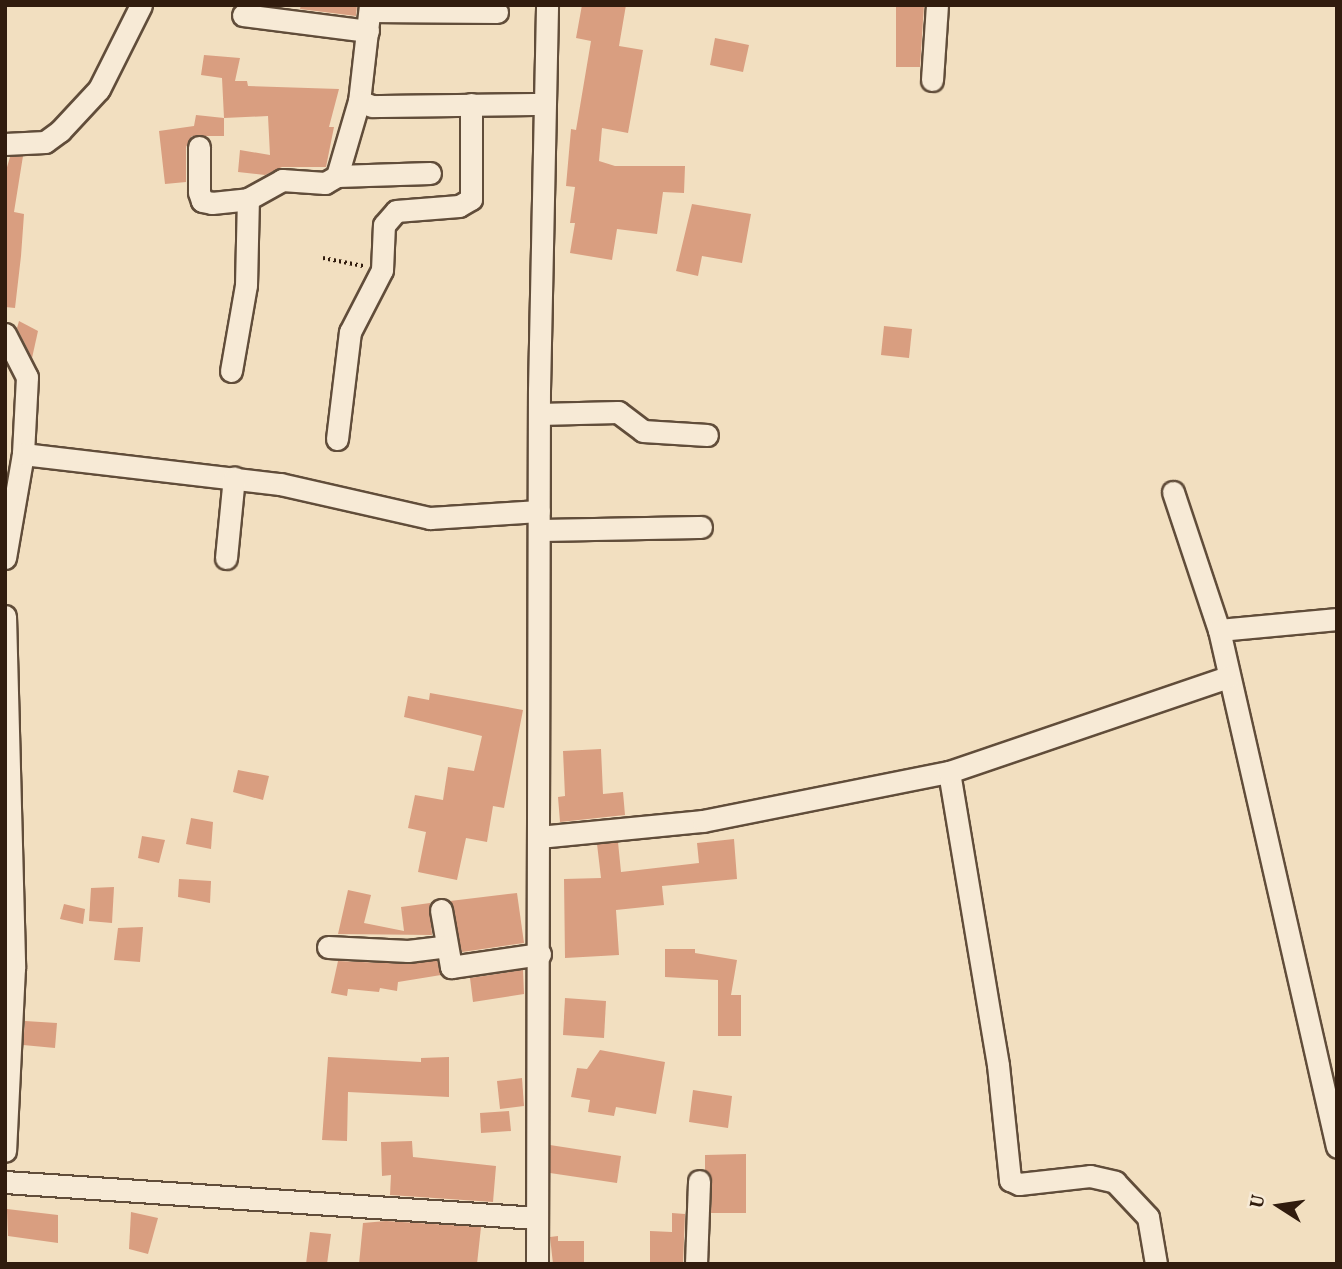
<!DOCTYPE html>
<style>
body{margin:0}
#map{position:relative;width:1342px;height:1269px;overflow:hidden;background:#f2dfc0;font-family:Vollkorn,serif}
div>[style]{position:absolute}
.building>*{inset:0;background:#d99e80}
.path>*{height:3.5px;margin-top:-1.75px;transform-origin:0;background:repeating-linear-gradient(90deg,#311c0e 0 2px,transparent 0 5.5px)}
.roads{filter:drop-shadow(2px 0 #614d3a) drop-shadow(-2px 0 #614d3a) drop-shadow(0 2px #614d3a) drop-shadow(0 -2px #614d3a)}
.minor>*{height:21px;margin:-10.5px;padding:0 10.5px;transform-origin:10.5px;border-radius:10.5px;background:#f7ead6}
span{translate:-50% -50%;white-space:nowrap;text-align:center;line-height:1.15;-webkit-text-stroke:5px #f7ead6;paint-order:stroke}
.frame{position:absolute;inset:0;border:7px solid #311c0e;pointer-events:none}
.north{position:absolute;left:1244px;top:1171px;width:70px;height:70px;-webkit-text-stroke:5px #f7ead6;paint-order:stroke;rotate:282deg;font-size:19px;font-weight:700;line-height:28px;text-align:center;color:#311c0e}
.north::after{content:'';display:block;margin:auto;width:24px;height:32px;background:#311c0e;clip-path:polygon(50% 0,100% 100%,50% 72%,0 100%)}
</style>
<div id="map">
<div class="building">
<i style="clip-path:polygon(301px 5px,357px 5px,356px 16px,300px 9px)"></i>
<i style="clip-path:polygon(582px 5px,626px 5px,619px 46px,643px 50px,628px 133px,602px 128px,599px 161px,615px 166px,685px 166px,684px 193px,663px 192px,657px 234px,617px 229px,612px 260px,570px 253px,575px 223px,570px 223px,575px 187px,566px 186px,571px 129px,576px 130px,591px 41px,576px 38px)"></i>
<i style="clip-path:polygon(896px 5px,924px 5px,920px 67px,896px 67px)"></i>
<i style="clip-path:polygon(715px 38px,749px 45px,743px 72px,710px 65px)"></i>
<i style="clip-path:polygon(204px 55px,240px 58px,235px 81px,247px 81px,248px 86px,339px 89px,329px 127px,334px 127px,326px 167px,282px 167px,265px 175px,238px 172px,240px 150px,270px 155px,268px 116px,224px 118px,222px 78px,201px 75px)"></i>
<i style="clip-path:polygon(196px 115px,224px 118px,224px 136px,192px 136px,186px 147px,186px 182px,165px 184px,159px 131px,194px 126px)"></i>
<i style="clip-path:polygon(23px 156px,14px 212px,24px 214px,21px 256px,15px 308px,5px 307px,5px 174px,10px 157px)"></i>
<i style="clip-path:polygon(692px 204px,751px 214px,742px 263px,702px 256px,698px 276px,676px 271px)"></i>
<i style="clip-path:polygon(19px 321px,38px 331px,32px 358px,17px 328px)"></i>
<i style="clip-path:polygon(884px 326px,912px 329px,909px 358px,881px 355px)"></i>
<i style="clip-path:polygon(430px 693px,523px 710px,504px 808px,493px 806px,487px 842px,466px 838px,457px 880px,418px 872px,426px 832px,408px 828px,415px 795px,443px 800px,448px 767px,474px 771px,482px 736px,404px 717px,408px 696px,429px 700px)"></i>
<i style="clip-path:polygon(601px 749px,603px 794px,623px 792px,625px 815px,560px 822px,558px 797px,565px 796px,563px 751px)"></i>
<i style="clip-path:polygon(238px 770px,269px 776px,263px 800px,233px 792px)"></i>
<i style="clip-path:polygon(191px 818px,213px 822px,211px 849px,186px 844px)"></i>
<i style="clip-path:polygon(142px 836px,165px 840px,159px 863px,138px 858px)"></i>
<i style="clip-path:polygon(734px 839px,737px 879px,662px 886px,664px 905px,616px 910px,619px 955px,565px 958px,564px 879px,601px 878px,597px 844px,618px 842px,621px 872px,699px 863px,697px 843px)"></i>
<i style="clip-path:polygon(179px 879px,211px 881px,210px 903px,178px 897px)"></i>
<i style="clip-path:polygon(114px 887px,112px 923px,89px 921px,91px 888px)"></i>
<i style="clip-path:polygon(348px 890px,371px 895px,364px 923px,404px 931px,401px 907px,430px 903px,432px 935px,338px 934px)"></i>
<i style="clip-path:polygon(517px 893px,524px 943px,462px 952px,450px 901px)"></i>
<i style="clip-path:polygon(64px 904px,85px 909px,83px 924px,60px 919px)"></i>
<i style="clip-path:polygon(143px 927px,140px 962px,114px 960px,118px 928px)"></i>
<i style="clip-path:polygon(665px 949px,695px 949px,695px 953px,737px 960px,731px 995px,741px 995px,741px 1036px,718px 1036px,718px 980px,665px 977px)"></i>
<i style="clip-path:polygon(437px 960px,441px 975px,398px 982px,397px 991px,380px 988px,379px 992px,348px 989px,347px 996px,331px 993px,338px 961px,408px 964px)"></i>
<i style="clip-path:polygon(523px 970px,524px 994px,473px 1002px,470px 978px)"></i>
<i style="clip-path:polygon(565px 998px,606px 1001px,604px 1038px,563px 1035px)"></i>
<i style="clip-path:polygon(25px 1021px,57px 1023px,55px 1048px,23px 1045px)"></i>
<i style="clip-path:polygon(600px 1050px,665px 1062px,656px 1114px,616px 1107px,614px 1116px,588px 1112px,590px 1100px,571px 1097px,577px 1068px,587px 1069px)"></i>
<i style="clip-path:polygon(328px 1057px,421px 1062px,421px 1058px,449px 1057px,449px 1097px,348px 1092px,347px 1141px,322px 1140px)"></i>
<i style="clip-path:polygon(522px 1078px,524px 1106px,500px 1109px,497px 1081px)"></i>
<i style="clip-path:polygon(693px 1090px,732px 1096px,728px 1128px,689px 1122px)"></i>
<i style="clip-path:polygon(509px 1111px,511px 1131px,481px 1133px,480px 1113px)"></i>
<i style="clip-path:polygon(412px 1141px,413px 1157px,496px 1166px,493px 1202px,390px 1195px,391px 1175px,382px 1176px,381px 1142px)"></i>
<i style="clip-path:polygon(550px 1145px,621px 1156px,617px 1183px,550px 1173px)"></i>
<i style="clip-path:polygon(746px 1154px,746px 1213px,711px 1213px,712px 1181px,705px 1170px,705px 1155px)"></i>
<i style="clip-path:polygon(7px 1209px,58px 1215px,58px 1243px,8px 1236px)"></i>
<i style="clip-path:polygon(131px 1212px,158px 1218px,148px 1254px,129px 1249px)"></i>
<i style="clip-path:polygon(672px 1213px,685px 1214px,683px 1264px,650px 1264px,650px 1231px,672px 1232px)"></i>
<i style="clip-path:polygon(386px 1221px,481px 1227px,477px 1264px,359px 1264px,363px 1223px)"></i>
<i style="clip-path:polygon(310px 1232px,331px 1234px,327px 1264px,306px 1264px)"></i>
<i style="clip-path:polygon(558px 1236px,558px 1241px,584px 1241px,584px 1264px,553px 1264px,550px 1237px)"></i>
</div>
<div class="path">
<i style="left:323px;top:258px;width:41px;rotate:11.3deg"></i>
</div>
<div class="roads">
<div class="minor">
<i style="left:370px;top:5px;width:97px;rotate:96.5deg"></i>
<i style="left:359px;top:101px;width:14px;rotate:21deg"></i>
<i style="left:372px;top:106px;width:170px;rotate:-0.7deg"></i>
<i style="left:370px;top:11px;width:127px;rotate:0.5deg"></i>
<i style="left:243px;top:15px;width:126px;rotate:7.3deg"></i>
<i style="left:932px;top:80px;width:75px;rotate:-86.2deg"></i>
<i style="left:5px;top:144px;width:40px;rotate:-2.9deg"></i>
<i style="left:45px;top:142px;width:19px;rotate:-36deg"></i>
<i style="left:60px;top:131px;width:57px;rotate:-47.1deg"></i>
<i style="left:99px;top:89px;width:94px;rotate:-63.4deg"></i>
<i style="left:199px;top:147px;width:45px;rotate:90deg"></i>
<i style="left:199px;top:192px;width:9px;rotate:72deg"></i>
<i style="left:202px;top:201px;width:10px;rotate:11deg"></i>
<i style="left:212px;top:203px;width:36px;rotate:-6deg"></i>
<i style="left:248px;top:199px;width:39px;rotate:-29deg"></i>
<i style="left:282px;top:180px;width:43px;rotate:4deg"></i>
<i style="left:325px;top:183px;width:14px;rotate:-30deg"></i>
<i style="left:337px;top:176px;width:93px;rotate:-1.8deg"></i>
<i style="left:337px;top:176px;width:78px;rotate:-73.7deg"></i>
<i style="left:5px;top:334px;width:48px;rotate:62.9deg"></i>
<i style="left:27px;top:377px;width:77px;rotate:93deg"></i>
<i style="left:231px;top:371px;width:87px;rotate:-80.1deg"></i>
<i style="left:246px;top:285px;width:86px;rotate:-88.7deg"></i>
<i style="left:539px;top:414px;width:79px;rotate:-1.5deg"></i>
<i style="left:618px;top:412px;width:31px;rotate:37deg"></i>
<i style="left:643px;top:431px;width:64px;rotate:3.6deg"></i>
<i style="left:337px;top:439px;width:108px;rotate:-83.1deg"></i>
<i style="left:350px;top:332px;width:70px;rotate:-62.7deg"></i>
<i style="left:382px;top:270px;width:45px;rotate:-87.5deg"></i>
<i style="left:384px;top:225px;width:18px;rotate:-49deg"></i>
<i style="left:396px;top:211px;width:63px;rotate:-4.5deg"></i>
<i style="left:459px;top:206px;width:14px;rotate:-30deg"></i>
<i style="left:471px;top:199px;width:95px;rotate:-90deg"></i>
<i style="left:1173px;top:492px;width:145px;rotate:71.6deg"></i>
<i style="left:1219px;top:630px;width:530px;rotate:77.14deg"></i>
<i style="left:539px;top:530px;width:162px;rotate:-1.1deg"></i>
<i style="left:5px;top:558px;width:106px;rotate:-80.2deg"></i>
<i style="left:23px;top:454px;width:259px;rotate:6.7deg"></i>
<i style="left:280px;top:484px;width:154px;rotate:12.8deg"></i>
<i style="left:430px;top:518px;width:109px;rotate:-3.7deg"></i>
<i style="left:226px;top:558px;width:81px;rotate:-84.4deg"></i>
<i style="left:5px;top:616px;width:352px;rotate:88.5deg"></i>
<i style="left:14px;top:968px;width:183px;rotate:92.8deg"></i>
<i style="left:1219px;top:630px;width:119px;rotate:-5.3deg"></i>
<i style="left:949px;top:772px;width:297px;rotate:80.5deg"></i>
<i style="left:998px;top:1065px;width:116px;rotate:84deg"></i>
<i style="left:1010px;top:1180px;width:10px;rotate:24deg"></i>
<i style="left:1019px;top:1184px;width:71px;rotate:-6.4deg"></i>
<i style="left:1090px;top:1176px;width:26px;rotate:13deg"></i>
<i style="left:1115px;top:1182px;width:48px;rotate:46.7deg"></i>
<i style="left:1148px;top:1217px;width:48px;rotate:80.3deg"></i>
<i style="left:539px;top:837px;width:165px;rotate:-5.6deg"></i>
<i style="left:703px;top:821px;width:251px;rotate:-11.3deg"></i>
<i style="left:949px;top:772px;width:295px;rotate:-18.8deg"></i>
<i style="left:441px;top:910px;width:58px;rotate:80deg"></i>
<i style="left:451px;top:967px;width:90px;rotate:-8.3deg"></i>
<i style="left:328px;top:947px;width:80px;rotate:2.9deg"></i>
<i style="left:408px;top:951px;width:38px;rotate:-7deg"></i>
<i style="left:5px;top:1182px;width:533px;rotate:3.87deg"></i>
<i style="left:537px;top:1264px;width:874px;rotate:-89.87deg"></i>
<i style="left:539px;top:390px;width:385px;rotate:-88.8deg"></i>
<i style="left:696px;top:1264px;width:83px;rotate:-87.9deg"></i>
</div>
</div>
<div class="frame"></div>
<div class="north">U</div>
</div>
